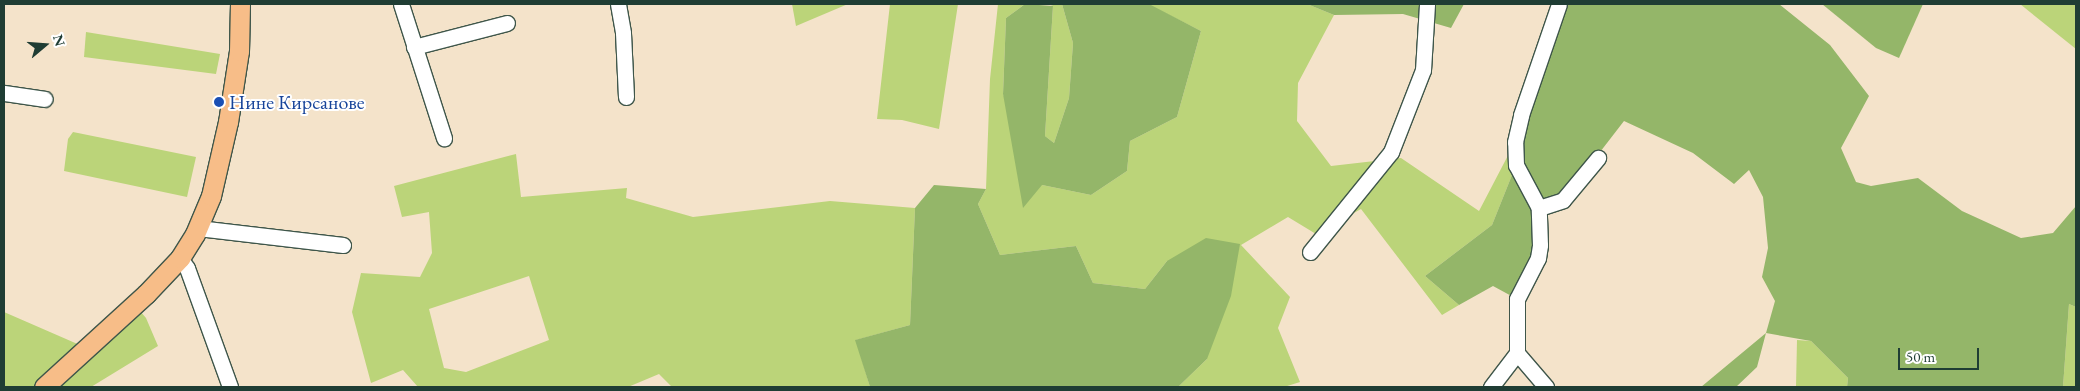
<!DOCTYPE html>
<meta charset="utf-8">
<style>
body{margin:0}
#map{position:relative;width:2080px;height:391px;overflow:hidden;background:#f4e3ca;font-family:"EB Garamond",serif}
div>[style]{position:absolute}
.green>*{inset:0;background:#bbd479}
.forest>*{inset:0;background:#94b669}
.roads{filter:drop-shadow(1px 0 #3f564a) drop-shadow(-1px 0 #3f564a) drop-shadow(0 1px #3f564a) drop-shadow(0 -1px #3f564a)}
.minor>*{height:15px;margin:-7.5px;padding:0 7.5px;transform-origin:7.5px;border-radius:7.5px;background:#fff}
.major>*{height:19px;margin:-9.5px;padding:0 9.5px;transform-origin:9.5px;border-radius:9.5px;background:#f7bd88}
.dots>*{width:14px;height:14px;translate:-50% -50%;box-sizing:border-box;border:2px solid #fff;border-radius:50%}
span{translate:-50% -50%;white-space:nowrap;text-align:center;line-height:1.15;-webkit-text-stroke:4px #fff;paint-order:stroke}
.transit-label{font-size:20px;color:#164399}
.left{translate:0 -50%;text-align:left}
.frame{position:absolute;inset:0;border:5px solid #1f3d34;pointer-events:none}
.north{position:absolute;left:20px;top:20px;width:50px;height:50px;-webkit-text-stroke:4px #fff;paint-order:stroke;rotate:72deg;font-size:14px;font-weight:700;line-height:20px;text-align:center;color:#1f3d34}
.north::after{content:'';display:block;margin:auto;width:18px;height:22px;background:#1f3d34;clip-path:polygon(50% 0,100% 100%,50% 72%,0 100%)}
.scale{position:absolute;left:1898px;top:348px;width:81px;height:22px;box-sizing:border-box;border:2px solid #1f3d34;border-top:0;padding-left:6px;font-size:15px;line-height:18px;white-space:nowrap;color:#1f3d34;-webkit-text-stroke:4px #fff;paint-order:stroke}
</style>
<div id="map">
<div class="green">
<i style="clip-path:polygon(792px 4px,848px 4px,796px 26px)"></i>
<i style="clip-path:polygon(890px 4px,958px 4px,939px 129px,902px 120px,877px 119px)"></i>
<i style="clip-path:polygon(998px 4px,1025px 4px,1006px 18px,1003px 94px,1042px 185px,1091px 195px,1127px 171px,1130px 141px,1177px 117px,1201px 31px,1147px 4px,1307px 4px,1334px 15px,1298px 83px,1297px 121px,1331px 166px,1401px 158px,1479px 211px,1515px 142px,1516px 165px,1492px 225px,1425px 276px,1459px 305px,1442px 315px,1361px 209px,1316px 234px,1288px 217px,1241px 245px,1290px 297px,1278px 328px,1300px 382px,1284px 387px,1178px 387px,1207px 359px,1167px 261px,1145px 289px,1093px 283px,1076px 246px,1000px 255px,978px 204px,986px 189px,990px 79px)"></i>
<i style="clip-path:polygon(1048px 4px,1062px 4px,1073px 43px,1069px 98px,1054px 143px,1045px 136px,1053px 6px)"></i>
<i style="clip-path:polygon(2020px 4px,2076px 4px,2076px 49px)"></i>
<i style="clip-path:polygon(86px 32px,220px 54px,216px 74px,84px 57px)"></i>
<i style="clip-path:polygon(73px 132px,196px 157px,187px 197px,64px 171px,68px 139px)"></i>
<i style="clip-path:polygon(evenodd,516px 154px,521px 197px,627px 188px,626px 198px,693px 217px,830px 201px,915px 208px,910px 325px,856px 340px,870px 387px,672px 387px,659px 374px,628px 387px,418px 387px,403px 370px,371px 383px,352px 312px,361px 273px,420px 277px,432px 253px,429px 212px,402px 217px,394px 186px,516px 154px,529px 276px,549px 340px,466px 372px,444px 368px,429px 309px,529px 276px)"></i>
<i style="clip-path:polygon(2069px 304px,2076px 307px,2076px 387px,2063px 387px)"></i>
<i style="clip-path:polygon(135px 305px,146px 318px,158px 346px,91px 387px,4px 387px,4px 312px,89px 349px)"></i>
<i style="clip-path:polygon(1797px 340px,1811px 341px,1848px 378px,1847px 387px,1796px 387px)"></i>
</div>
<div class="forest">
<i style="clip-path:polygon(1025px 4px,1053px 6px,1045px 136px,1054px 143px,1069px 98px,1073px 43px,1062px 4px,1149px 4px,1201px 31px,1177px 117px,1130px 141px,1127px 171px,1091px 195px,1042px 185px,1023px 208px,1003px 94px,1006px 18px)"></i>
<i style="clip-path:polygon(1307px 4px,1464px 4px,1451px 28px,1403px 14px,1334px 15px)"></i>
<i style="clip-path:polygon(1559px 4px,1779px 4px,1830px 45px,1869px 96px,1841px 148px,1856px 182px,1871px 186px,1918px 178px,1962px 211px,2021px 238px,2053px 233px,2076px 206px,2076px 307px,2069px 304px,2063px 387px,1847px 387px,1848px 378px,1811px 341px,1766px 333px,1757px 367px,1736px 387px,1701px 387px,1766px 333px,1775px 301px,1762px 277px,1768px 248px,1763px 197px,1749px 170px,1734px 184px,1693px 153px,1624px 121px,1563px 200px,1539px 208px,1541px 233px,1517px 299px,1493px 286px,1459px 305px,1425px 276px,1492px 225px,1516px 165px,1515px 142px)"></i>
<i style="clip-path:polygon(1822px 4px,1923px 4px,1899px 58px,1876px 48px)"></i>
<i style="clip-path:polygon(934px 185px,986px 189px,978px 204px,1000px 255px,1076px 246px,1093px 283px,1145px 289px,1167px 261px,1206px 238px,1240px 244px,1231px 296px,1207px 359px,1178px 387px,870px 387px,855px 340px,910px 325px,915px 208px)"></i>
</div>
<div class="roads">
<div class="minor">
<i style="left:401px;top:4px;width:141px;rotate:72.2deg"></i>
<i style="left:618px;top:4px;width:29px;rotate:80deg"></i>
<i style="left:623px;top:33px;width:64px;rotate:87.3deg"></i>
<i style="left:414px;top:47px;width:96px;rotate:-14.5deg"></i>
<i style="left:4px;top:93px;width:41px;rotate:8.3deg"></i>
<i style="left:1539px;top:208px;width:25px;rotate:-18deg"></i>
<i style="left:1563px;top:200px;width:55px;rotate:-50.2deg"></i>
<i style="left:198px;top:228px;width:146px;rotate:6.7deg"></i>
<i style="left:1310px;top:252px;width:129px;rotate:-51deg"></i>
<i style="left:1391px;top:152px;width:88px;rotate:-68.7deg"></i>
<i style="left:1423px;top:70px;width:66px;rotate:-86.5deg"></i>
<i style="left:180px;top:258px;width:12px;rotate:55deg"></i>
<i style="left:187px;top:268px;width:127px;rotate:70.1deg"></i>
<i style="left:1517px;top:353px;width:45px;rotate:49.5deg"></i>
<i style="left:1491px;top:387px;width:43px;rotate:-52.6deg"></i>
<i style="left:1517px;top:353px;width:54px;rotate:-90deg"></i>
<i style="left:1517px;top:299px;width:46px;rotate:-62.9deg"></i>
<i style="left:1538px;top:258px;width:13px;rotate:-81deg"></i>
<i style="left:1540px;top:245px;width:37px;rotate:-92deg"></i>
<i style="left:1539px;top:208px;width:49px;rotate:-118.1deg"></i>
<i style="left:1516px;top:165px;width:23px;rotate:-92deg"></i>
<i style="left:1515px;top:142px;width:28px;rotate:-77deg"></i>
<i style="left:1521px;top:115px;width:117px;rotate:-71.1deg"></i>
</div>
<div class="major">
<i style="left:44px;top:387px;width:138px;rotate:-42.4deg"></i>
<i style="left:146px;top:294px;width:50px;rotate:-46.6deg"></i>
<i style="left:180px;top:258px;width:28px;rotate:-58deg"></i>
<i style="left:195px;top:234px;width:41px;rotate:-67.2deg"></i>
<i style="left:211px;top:196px;width:76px;rotate:-77.1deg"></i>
<i style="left:228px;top:122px;width:72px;rotate:-81.2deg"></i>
<i style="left:239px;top:51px;width:47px;rotate:-88.8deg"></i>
</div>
</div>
<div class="dots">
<i style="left:219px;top:102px;background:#1a4fb4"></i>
</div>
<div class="transit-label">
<span class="left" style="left:229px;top:102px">Нине Кирсанове</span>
</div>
<div class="frame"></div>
<div class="north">N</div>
<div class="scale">50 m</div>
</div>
